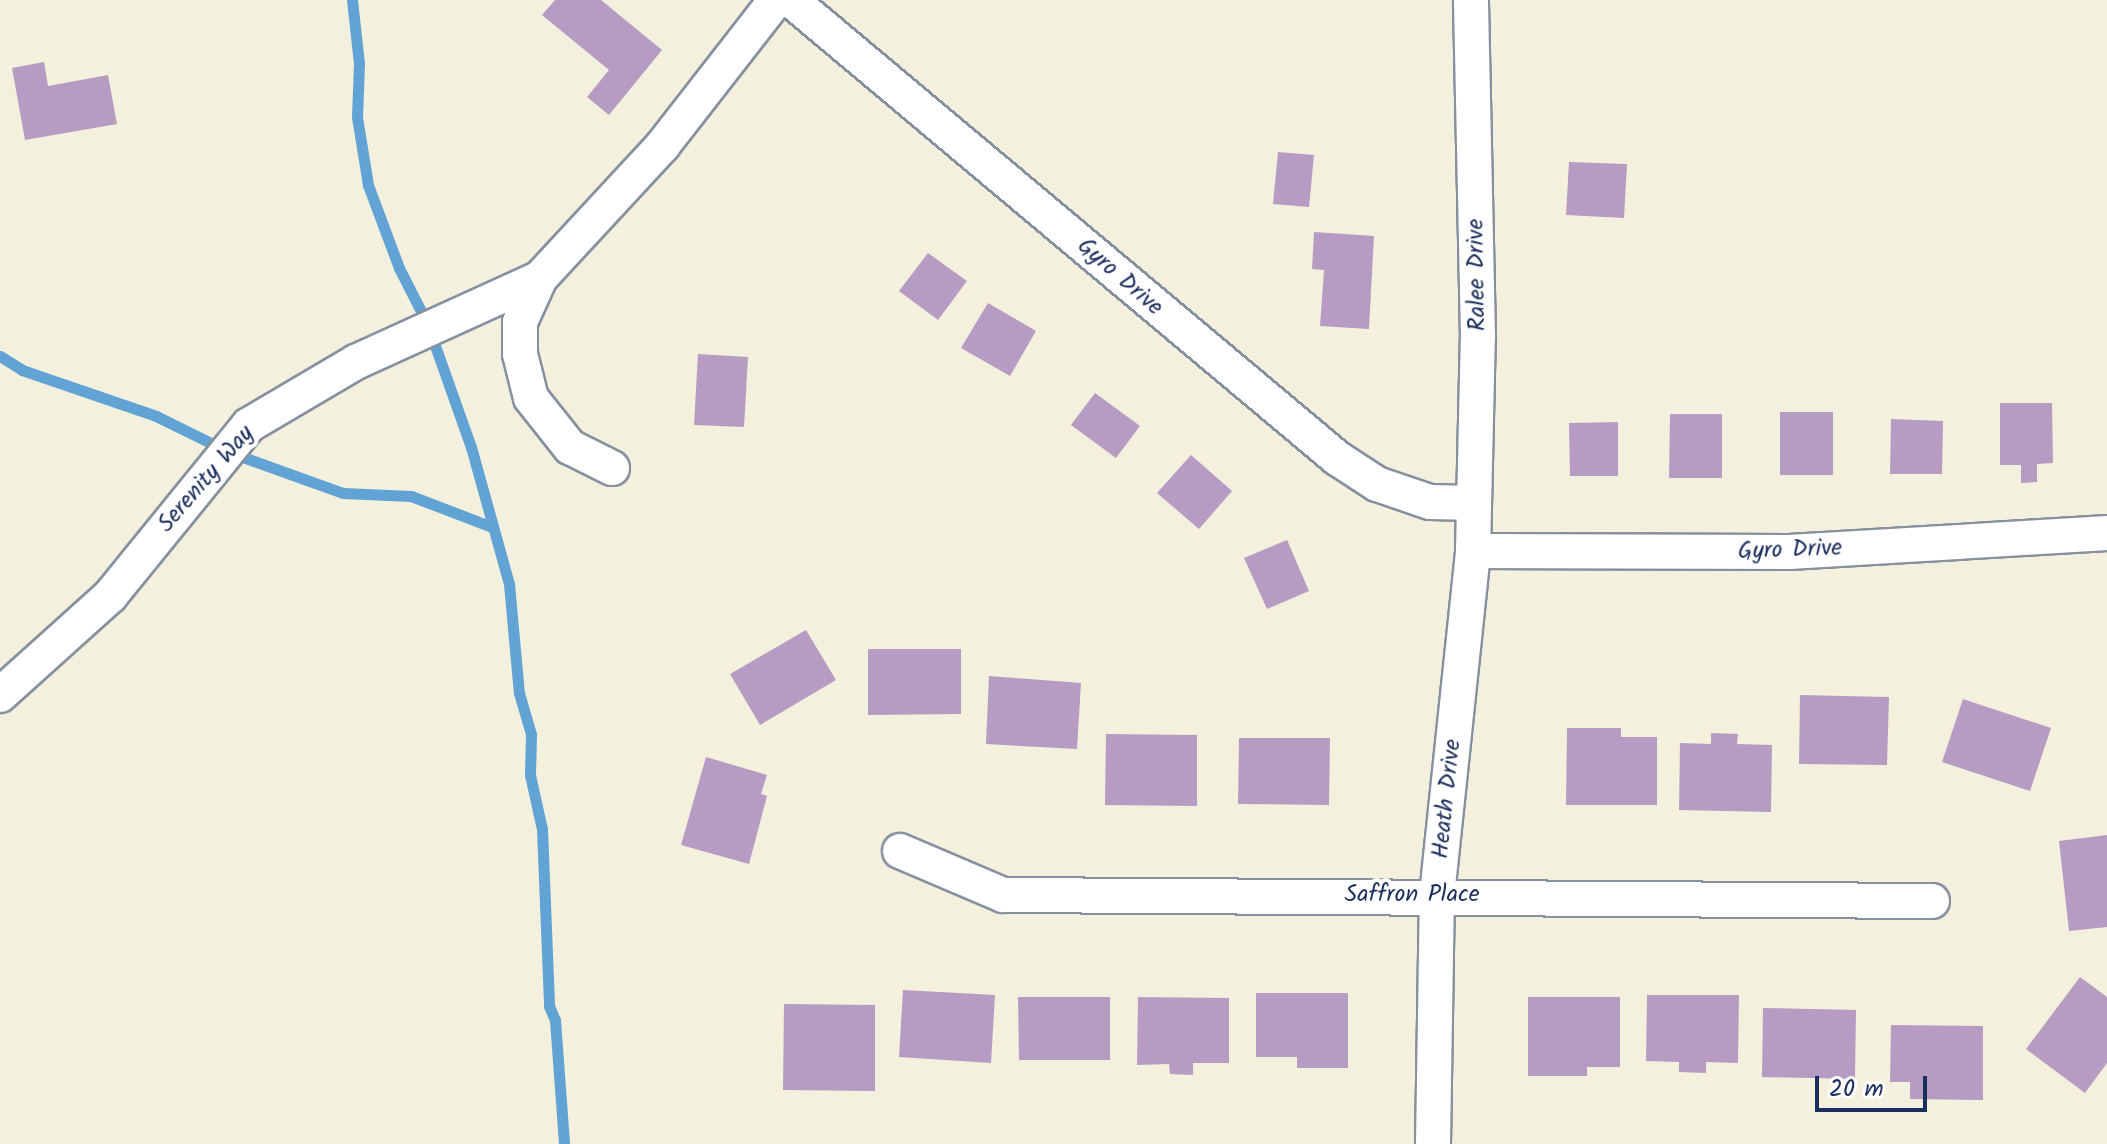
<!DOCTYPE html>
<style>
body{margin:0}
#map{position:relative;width:2107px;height:1144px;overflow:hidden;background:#f3f0dd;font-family:Kalam,sans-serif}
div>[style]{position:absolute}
.stream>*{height:11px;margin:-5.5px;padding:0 5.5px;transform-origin:5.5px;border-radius:5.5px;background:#61a3d5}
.building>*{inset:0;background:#b69cc3}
.roads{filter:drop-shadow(2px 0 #87909e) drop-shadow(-2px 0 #87909e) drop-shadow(0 2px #87909e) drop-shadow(0 -2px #87909e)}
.minor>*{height:34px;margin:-17px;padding:0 17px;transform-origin:17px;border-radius:17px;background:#fff}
span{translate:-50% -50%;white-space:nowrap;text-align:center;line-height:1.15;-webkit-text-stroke:8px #fff;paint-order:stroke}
.street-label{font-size:24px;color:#1b2f5e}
.scale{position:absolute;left:1815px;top:1076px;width:112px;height:36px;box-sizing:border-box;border:4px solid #1b2f5e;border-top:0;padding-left:10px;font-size:24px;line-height:28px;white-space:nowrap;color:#1b2f5e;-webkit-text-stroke:6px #fff;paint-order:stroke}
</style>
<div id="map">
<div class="stream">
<i style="left:352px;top:0;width:63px;rotate:83.7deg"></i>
<i style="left:359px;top:63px;width:54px;rotate:92.1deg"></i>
<i style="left:357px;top:117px;width:69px;rotate:80.8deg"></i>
<i style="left:368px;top:185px;width:89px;rotate:69.5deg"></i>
<i style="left:399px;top:268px;width:62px;rotate:63deg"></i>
<i style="left:427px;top:323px;width:132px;rotate:70.5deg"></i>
<i style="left:471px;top:447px;width:142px;rotate:74.5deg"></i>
<i style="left:509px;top:584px;width:109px;rotate:84.8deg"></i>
<i style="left:519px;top:693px;width:43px;rotate:73.7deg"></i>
<i style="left:531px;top:734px;width:41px;rotate:91.4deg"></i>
<i style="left:530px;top:775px;width:55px;rotate:77.5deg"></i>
<i style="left:542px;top:829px;width:177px;rotate:87.7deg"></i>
<i style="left:549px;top:1006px;width:15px;rotate:67deg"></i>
<i style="left:555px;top:1020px;width:124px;rotate:85.8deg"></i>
<i style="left:0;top:356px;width:26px;rotate:32deg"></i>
<i style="left:22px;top:370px;width:142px;rotate:18.9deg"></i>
<i style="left:156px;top:416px;width:66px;rotate:26.2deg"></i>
<i style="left:240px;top:456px;width:109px;rotate:19.8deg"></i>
<i style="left:343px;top:493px;width:68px;rotate:2.5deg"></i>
<i style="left:411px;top:496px;width:87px;rotate:20.9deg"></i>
</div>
<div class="building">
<i style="clip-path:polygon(555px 0,601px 0,662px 50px,609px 115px,587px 97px,609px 70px,542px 15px)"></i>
<i style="clip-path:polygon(44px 62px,48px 86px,108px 75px,117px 124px,25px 140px,12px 68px)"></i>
<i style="clip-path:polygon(1278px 152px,1314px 155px,1309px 207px,1273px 204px)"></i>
<i style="clip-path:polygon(1569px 162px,1627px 164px,1624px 218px,1566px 215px)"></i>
<i style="clip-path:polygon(1314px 232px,1374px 236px,1369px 329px,1320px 326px,1324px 270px,1312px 269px)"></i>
<i style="clip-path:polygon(928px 253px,967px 281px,938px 320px,899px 291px)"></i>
<i style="clip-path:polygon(988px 303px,1036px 331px,1010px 376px,961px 348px)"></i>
<i style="clip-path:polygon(698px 354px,748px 357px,744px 427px,694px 425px)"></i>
<i style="clip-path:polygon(1095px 393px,1140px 426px,1116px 458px,1071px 425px)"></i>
<i style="clip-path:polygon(2000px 403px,2052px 403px,2053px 463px,2037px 464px,2037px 482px,2021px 483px,2021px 465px,2000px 465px)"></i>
<i style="clip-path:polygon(1780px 412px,1833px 412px,1833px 475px,1780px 475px)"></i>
<i style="clip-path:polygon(1670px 414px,1722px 414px,1722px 478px,1669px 478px)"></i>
<i style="clip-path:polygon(1891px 419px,1943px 421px,1942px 474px,1890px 474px)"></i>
<i style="clip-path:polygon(1618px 422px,1618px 476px,1570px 476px,1569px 423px)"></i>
<i style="clip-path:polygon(1191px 455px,1232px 491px,1199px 529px,1157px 493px)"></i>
<i style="clip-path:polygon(1287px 540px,1309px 591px,1267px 609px,1244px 558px)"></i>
<i style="clip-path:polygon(806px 630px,836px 680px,760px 725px,730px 674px)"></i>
<i style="clip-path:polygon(868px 649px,961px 649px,961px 714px,868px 715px)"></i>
<i style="clip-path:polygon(989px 676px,1081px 683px,1077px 749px,986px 744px)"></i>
<i style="clip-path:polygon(1800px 695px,1889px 697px,1887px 765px,1799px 764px)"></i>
<i style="clip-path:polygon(1963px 699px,2051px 728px,2030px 791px,1942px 762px)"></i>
<i style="clip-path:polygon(1567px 728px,1621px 728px,1621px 737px,1657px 737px,1657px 805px,1566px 805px)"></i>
<i style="clip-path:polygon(1711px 733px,1738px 734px,1737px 744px,1772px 745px,1771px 812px,1679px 810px,1680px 743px,1711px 744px)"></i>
<i style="clip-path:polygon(1106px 734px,1197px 735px,1197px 806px,1105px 805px)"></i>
<i style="clip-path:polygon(1239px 738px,1330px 738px,1329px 805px,1238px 804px)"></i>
<i style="clip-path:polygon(706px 757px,767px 775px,761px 794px,767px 796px,749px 864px,681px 845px)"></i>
<i style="clip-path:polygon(2107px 835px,2107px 927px,2069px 931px,2059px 841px)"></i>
<i style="clip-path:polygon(2080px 977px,2107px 997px,2107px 1063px,2085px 1093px,2026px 1049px)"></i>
<i style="clip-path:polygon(903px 990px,995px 995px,991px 1063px,899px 1057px)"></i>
<i style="clip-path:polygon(1256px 993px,1348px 993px,1348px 1068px,1297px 1068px,1297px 1057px,1256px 1057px)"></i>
<i style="clip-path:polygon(1647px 995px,1739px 995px,1738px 1063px,1706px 1062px,1706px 1073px,1679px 1072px,1679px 1062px,1646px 1061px)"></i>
<i style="clip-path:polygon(1018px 997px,1110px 997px,1110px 1060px,1019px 1060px)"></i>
<i style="clip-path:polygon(1138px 997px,1229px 998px,1229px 1063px,1193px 1063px,1193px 1075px,1170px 1074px,1169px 1064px,1137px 1065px)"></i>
<i style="clip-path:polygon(1528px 997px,1620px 997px,1620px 1067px,1587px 1067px,1587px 1076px,1528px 1076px)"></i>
<i style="clip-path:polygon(784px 1004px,875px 1005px,875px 1091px,783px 1090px)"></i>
<i style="clip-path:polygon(1763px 1008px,1856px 1010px,1855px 1079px,1762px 1077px)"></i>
<i style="clip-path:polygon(1891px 1025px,1983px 1026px,1983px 1100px,1910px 1099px,1910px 1082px,1890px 1082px)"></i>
</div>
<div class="roads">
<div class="minor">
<i style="left:791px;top:0;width:713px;rotate:39.99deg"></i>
<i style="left:1337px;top:458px;width:48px;rotate:33deg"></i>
<i style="left:1377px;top:484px;width:56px;rotate:18.8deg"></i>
<i style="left:1430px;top:502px;width:44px;rotate:1.3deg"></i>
<i style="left:540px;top:278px;width:48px;rotate:114.4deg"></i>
<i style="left:520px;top:322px;width:32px;rotate:90deg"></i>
<i style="left:520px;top:354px;width:45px;rotate:76deg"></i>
<i style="left:531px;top:398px;width:63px;rotate:51.5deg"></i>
<i style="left:570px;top:447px;width:47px;rotate:26.6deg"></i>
<i style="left:1473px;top:551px;width:316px;rotate:0.2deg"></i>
<i style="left:1789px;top:552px;width:319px;rotate:-3.4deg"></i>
<i style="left:0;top:695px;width:148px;rotate:-42deg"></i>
<i style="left:110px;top:596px;width:220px;rotate:-50.9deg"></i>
<i style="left:249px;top:425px;width:124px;rotate:-30.5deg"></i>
<i style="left:356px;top:362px;width:202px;rotate:-24.5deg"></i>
<i style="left:540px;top:278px;width:181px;rotate:-47.2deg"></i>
<i style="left:663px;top:145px;width:184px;rotate:-52.1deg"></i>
<i style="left:900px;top:851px;width:112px;rotate:23.1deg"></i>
<i style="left:1003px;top:895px;width:929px;rotate:0.37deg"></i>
<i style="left:1433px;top:1144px;width:249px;rotate:-89.1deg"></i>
<i style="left:1437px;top:895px;width:346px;rotate:-84deg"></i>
<i style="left:1473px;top:551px;width:214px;rotate:-88.7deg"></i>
<i style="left:1478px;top:337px;width:337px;rotate:-91.2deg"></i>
</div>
</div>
<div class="street-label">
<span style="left:1477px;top:275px;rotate:-91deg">Ralee Drive</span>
<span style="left:1120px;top:277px;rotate:41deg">Gyro Drive</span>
<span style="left:206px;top:479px;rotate:-49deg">Serenity Way</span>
<span style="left:1790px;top:550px;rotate:-2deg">Gyro Drive</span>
<span style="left:1447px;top:799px;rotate:-84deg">Heath Drive</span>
<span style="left:1412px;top:895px">Saffron Place</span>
</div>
<div class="scale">20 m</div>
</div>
